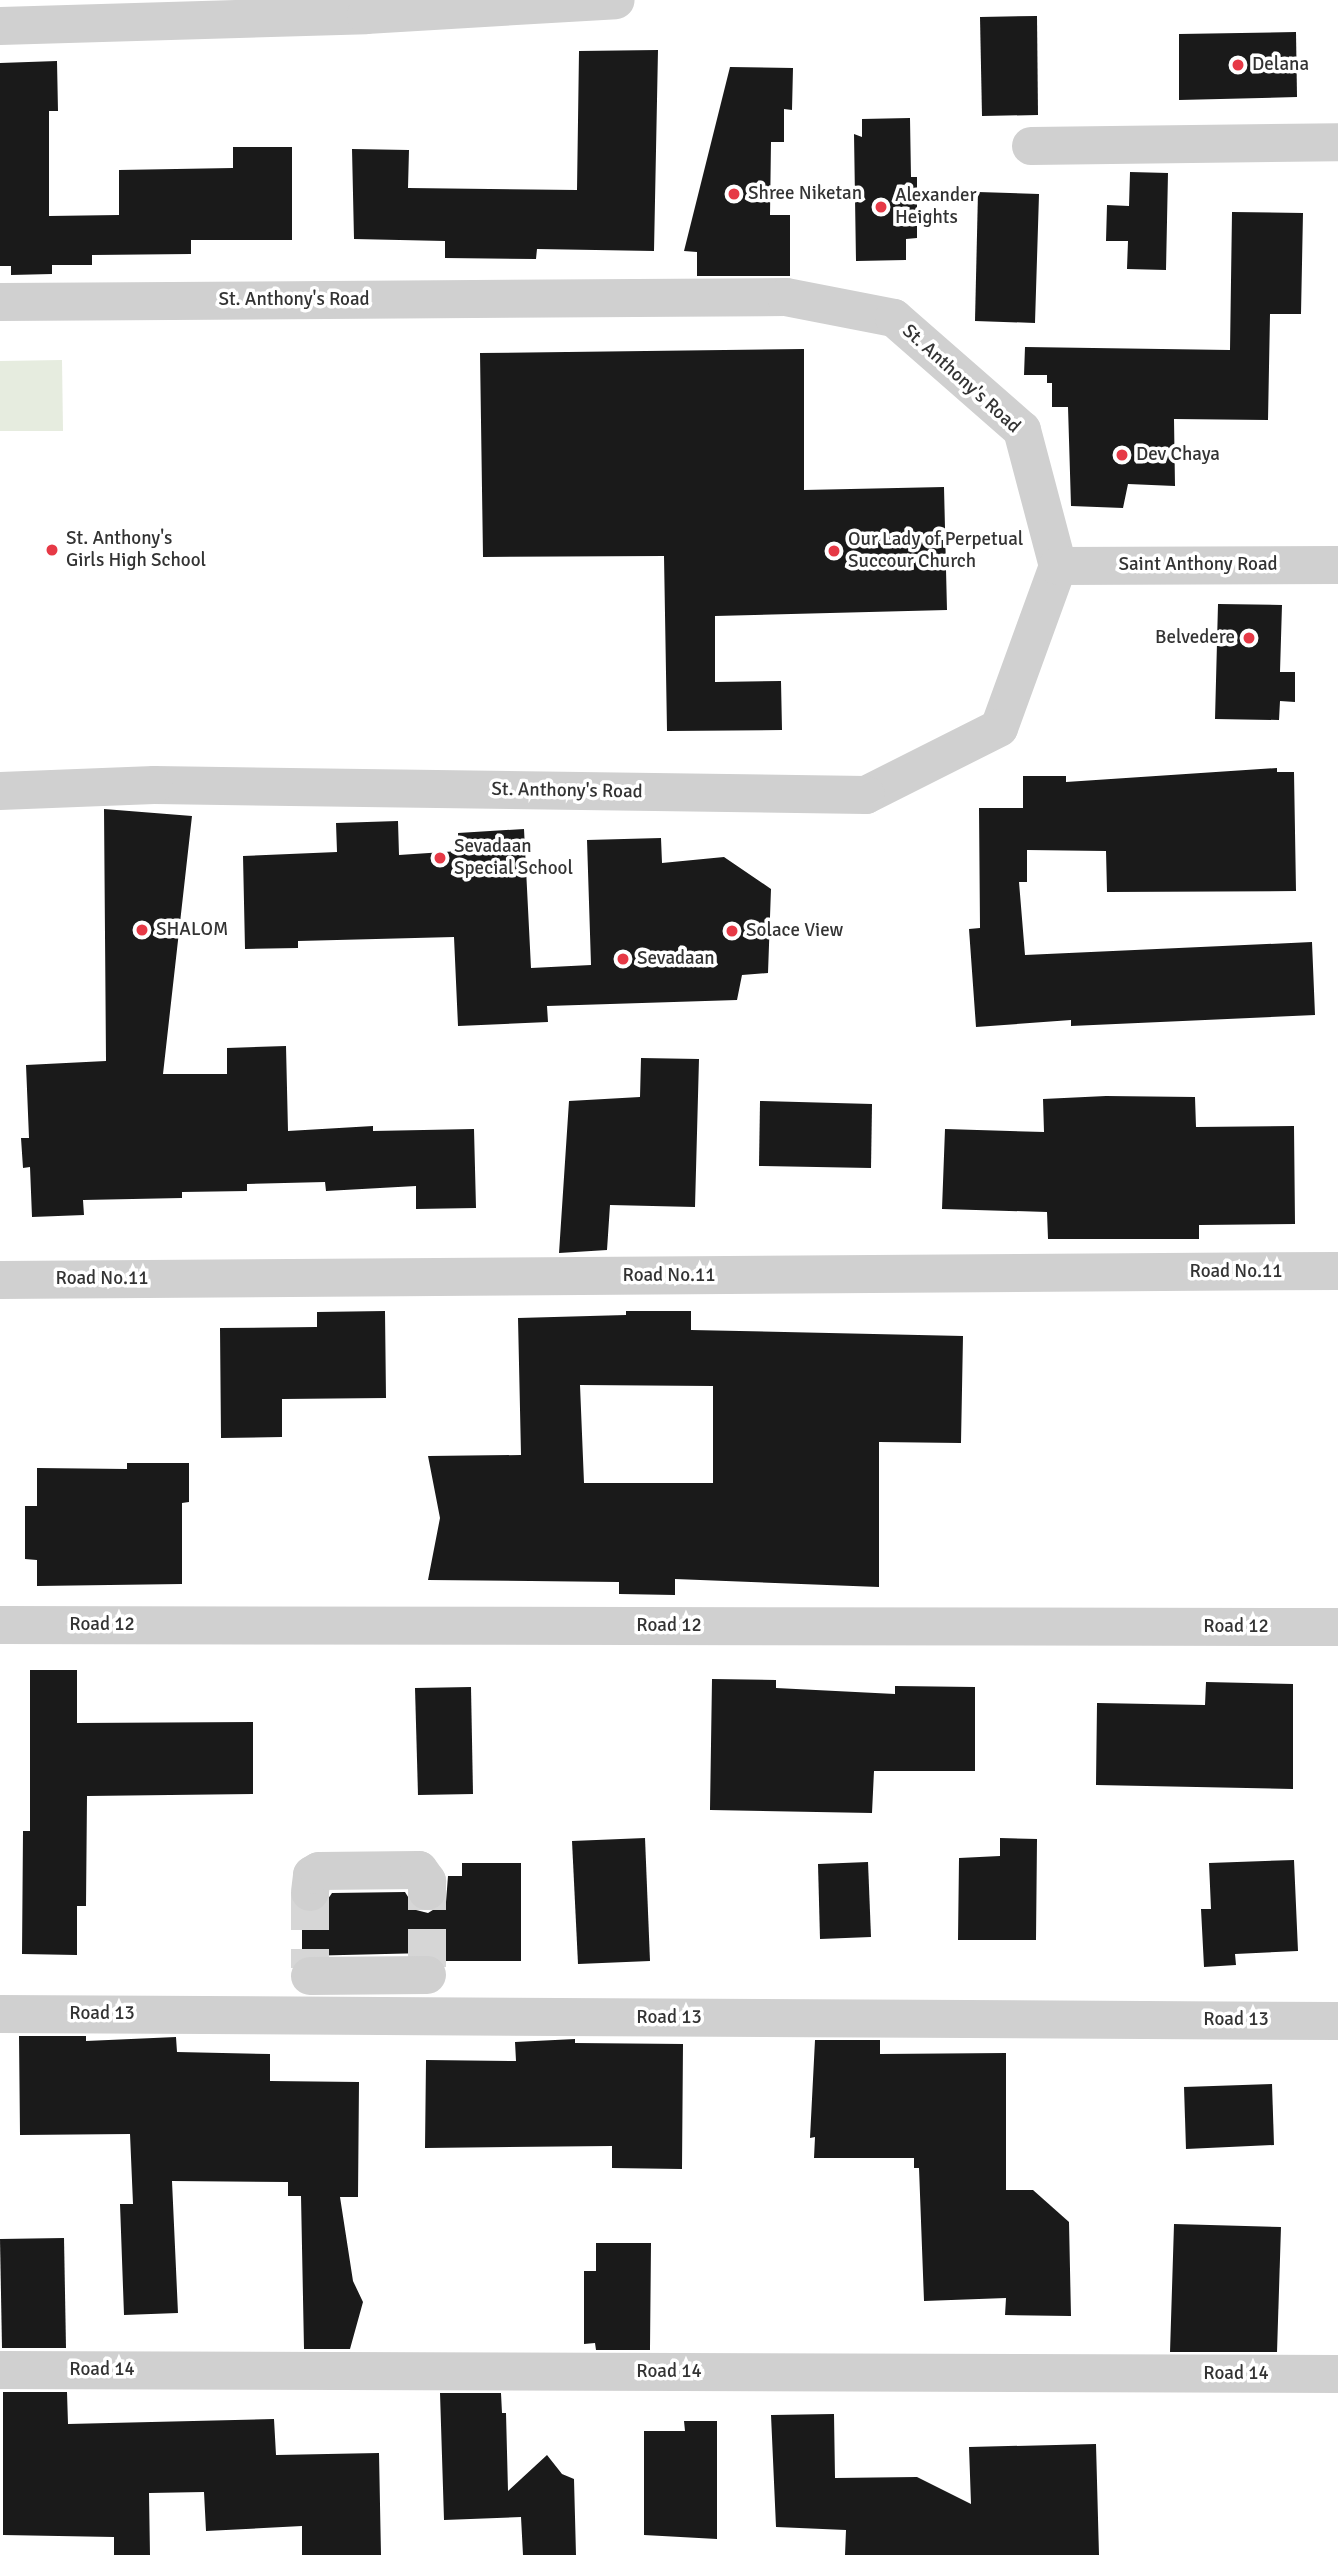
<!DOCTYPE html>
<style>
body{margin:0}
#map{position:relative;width:1338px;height:2555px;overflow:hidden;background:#fff;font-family:Signika,sans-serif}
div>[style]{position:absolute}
.green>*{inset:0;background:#e6ecdf}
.building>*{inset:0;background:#1a1a1a}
.street-tunnel>*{height:38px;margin-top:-19px;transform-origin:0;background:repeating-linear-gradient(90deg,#d6d6d6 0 38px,transparent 0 57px)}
.street>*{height:38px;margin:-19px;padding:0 19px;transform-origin:19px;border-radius:19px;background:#d0d0d0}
.dots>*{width:19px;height:19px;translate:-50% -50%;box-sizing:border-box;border:4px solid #fff;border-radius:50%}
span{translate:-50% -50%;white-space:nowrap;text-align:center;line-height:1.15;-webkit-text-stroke:7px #fff;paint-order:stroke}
.poi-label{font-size:19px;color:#333}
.left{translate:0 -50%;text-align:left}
.right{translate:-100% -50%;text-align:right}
.street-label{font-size:19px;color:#333}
</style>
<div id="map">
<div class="green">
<i style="clip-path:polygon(62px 360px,63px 431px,0 431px,0 361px)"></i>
</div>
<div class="building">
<i style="clip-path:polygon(1037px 16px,1038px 115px,982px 116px,980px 17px)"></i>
<i style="clip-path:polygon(1296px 32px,1297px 97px,1179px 100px,1179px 34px)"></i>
<i style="clip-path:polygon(658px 50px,654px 251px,537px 249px,536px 259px,445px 258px,445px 241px,354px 239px,352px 149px,409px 150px,408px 188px,577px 190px,579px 51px)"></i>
<i style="clip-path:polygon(57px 61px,58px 111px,49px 111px,49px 216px,119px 215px,119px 170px,233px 168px,233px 147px,292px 147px,292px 240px,191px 240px,191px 254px,92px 255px,92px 265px,52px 265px,52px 274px,11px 275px,11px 266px,0 266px,0 63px)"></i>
<i style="clip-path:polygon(730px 67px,793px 68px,792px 110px,784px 109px,784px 142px,771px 142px,770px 215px,790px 215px,790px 276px,697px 276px,697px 252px,684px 251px)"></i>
<i style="clip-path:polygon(910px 118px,911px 177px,917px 177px,917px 238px,906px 239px,906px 260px,856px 261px,854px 134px,862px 137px,862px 119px)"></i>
<i style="clip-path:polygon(1130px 172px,1168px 173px,1166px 270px,1127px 269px,1128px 241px,1106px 241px,1107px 205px,1129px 206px)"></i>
<i style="clip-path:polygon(978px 192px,1039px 194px,1035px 323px,975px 321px)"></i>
<i style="clip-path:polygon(1232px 212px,1303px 213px,1301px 314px,1270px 314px,1268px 420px,1174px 419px,1175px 486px,1128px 484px,1123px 508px,1071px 506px,1068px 407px,1052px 407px,1052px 383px,1047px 383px,1047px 375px,1024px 375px,1025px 347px,1230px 350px)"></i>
<i style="clip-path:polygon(804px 349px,804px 490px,944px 487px,947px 610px,715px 616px,715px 682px,781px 681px,782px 730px,667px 731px,664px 556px,483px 557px,480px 353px)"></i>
<i style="clip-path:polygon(1218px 604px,1282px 605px,1280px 672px,1295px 672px,1295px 702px,1280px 701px,1279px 720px,1215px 719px)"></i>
<i style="clip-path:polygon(1277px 768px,1277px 772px,1294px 772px,1296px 891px,1107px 892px,1106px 851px,1027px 850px,1027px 882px,1019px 882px,1025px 955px,1312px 942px,1315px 1015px,1071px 1026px,1071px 1020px,976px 1027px,969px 929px,980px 928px,979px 808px,1023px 808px,1023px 776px,1066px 776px,1066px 782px)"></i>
<i style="clip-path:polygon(104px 809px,192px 816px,163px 1074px,227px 1074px,227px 1048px,286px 1046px,288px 1131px,373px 1126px,373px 1131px,474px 1129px,476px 1208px,416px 1209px,416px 1186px,326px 1191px,325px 1182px,247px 1184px,247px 1191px,182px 1192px,182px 1198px,83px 1200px,84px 1215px,32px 1217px,30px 1167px,23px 1168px,21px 1138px,29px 1138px,26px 1065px,106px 1061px)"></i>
<i style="clip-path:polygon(398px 821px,399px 855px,459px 851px,458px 833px,524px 829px,531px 968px,591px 965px,587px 840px,661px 838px,662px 863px,724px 857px,771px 889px,768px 973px,742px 975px,737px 1000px,547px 1006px,548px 1022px,458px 1026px,454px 937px,298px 941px,298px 948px,245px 949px,243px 856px,337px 852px,336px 823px)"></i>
<i style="clip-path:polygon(641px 1058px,699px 1059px,695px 1207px,610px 1205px,607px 1250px,559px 1253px,569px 1101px,640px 1097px)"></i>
<i style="clip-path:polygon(1106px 1096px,1195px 1097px,1196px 1127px,1294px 1126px,1295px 1224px,1199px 1225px,1199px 1239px,1048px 1239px,1047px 1212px,942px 1209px,945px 1129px,1044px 1132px,1043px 1099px)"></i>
<i style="clip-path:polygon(760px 1101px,872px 1104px,871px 1168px,759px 1166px)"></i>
<i style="clip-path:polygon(385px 1311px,386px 1398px,282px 1399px,282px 1437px,221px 1438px,220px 1328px,317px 1327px,317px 1312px)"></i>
<i style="clip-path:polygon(evenodd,626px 1311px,691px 1311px,691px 1330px,963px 1336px,961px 1443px,879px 1442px,879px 1587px,675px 1579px,675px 1595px,619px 1594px,619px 1582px,428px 1580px,440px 1518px,428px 1456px,521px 1455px,518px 1318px,626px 1315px,626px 1311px,580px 1385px,713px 1386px,713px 1483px,584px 1483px,580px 1385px)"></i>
<i style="clip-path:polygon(127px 1463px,189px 1463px,189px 1502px,182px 1503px,182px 1584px,37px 1586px,37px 1560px,25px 1559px,25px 1506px,37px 1506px,37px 1468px,127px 1469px)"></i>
<i style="clip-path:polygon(30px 1670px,77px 1670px,77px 1723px,253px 1722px,253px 1794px,87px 1796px,86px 1906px,77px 1906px,77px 1955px,22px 1954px,23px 1831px,30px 1831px)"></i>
<i style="clip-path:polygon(712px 1679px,776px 1680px,776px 1688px,895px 1694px,895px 1686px,975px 1687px,975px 1771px,874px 1771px,872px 1813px,710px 1810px)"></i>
<i style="clip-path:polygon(1206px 1682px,1293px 1684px,1293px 1789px,1096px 1785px,1097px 1703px,1205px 1705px)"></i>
<i style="clip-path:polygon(471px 1687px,473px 1794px,418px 1795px,415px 1688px)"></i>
<i style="clip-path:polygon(645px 1838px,650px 1961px,578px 1964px,572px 1841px)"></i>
<i style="clip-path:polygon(1000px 1838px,1037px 1839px,1036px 1940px,958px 1940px,959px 1858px,1000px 1856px)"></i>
<i style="clip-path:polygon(1294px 1860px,1298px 1951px,1235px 1954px,1236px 1965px,1204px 1967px,1201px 1909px,1211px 1909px,1209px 1863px)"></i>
<i style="clip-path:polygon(868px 1862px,871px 1937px,820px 1939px,818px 1864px)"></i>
<i style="clip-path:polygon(462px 1863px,521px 1863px,521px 1961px,443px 1961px,427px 1953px,302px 1956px,302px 1912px,319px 1912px,332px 1893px,405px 1892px,416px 1910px,428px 1913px,446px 1902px,448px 1876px,462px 1876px)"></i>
<i style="clip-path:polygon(19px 2036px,86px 2036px,86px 2041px,176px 2037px,177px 2052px,270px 2054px,270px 2081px,359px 2082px,358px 2197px,340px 2197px,353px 2281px,363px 2302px,350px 2349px,304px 2349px,301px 2196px,288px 2196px,288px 2182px,172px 2181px,178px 2313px,124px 2315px,120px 2204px,133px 2204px,130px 2134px,20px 2135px)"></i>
<i style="clip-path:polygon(575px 2039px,575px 2043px,683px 2044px,682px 2169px,612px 2168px,612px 2146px,425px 2148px,426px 2060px,516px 2061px,515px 2042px)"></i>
<i style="clip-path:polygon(815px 2040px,880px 2040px,880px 2054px,1006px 2053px,1006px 2190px,1033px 2190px,1069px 2222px,1071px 2316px,1005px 2315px,1006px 2298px,924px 2301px,919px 2168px,914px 2168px,914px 2158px,814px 2158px,815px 2137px,810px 2138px)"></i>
<i style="clip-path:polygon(1272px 2084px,1274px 2145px,1186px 2149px,1184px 2087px)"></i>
<i style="clip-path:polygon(1174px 2224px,1281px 2227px,1277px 2352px,1170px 2352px)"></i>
<i style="clip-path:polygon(64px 2238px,66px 2348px,2px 2348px,0 2239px)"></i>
<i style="clip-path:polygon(596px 2243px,651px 2243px,650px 2350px,596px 2350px,595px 2343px,584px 2344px,584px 2271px,596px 2271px)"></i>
<i style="clip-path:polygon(3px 2392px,67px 2392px,68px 2424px,274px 2419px,276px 2455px,379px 2453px,381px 2555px,302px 2555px,302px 2526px,206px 2531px,204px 2492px,149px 2493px,150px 2555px,114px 2555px,114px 2537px,3px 2535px)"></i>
<i style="clip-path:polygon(440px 2393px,501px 2393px,502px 2413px,506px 2413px,508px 2491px,547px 2455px,562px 2474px,574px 2479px,576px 2555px,523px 2555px,521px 2517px,444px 2520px)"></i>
<i style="clip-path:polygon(834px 2414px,835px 2478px,917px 2477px,971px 2504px,969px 2447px,1096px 2444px,1099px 2555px,845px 2555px,846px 2530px,776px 2527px,771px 2415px)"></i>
<i style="clip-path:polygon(684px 2421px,717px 2421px,717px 2539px,644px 2535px,644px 2431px,685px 2431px)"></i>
</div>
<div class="street-tunnel">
<i style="left:310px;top:1892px;width:76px;rotate:90deg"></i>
<i style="left:427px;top:1967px;width:76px;rotate:-90deg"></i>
</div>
<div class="street">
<i style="left:0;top:26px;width:366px;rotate:-1.7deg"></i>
<i style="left:366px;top:15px;width:250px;rotate:-3.4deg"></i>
<i style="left:1031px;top:146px;width:307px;rotate:-0.7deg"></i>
<i style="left:0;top:302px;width:786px;rotate:-0.36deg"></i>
<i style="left:786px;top:297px;width:110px;rotate:11deg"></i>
<i style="left:894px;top:318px;width:170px;rotate:41.2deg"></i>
<i style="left:1022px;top:430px;width:141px;rotate:75.2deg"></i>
<i style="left:1058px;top:566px;width:172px;rotate:110deg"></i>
<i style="left:999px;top:728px;width:149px;rotate:153.3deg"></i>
<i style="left:866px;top:795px;width:712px;rotate:-179.2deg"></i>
<i style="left:154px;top:785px;width:154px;rotate:177.8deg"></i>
<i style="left:1058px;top:566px;width:280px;rotate:-0.2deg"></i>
<i style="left:0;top:1280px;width:1338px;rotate:-0.39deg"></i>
<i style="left:0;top:1625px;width:1338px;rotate:0.09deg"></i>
<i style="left:310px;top:1892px;width:17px;rotate:-83deg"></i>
<i style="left:312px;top:1875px;width:8px;rotate:-30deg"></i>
<i style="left:319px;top:1871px;width:100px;rotate:-0.6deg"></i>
<i style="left:419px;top:1870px;width:14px;rotate:54deg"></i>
<i style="left:427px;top:1881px;width:10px;rotate:90deg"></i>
<i style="left:310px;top:1976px;width:117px;rotate:-0.5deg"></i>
<i style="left:0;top:2014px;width:1338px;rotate:0.3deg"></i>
<i style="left:0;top:2370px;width:1338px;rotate:0.17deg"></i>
</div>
<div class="dots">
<i style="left:1238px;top:65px;background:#e63946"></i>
<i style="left:734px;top:194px;background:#e63946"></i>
<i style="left:881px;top:207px;background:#e63946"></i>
<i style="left:1122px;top:455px;background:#e63946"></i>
<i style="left:52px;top:550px;background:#e63946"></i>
<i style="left:834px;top:551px;background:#e63946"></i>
<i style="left:1249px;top:638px;background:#e63946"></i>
<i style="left:440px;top:858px;background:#e63946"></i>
<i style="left:142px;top:930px;background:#e63946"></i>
<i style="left:732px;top:931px;background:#e63946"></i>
<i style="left:623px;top:959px;background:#e63946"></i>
</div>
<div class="poi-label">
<span class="left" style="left:1252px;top:65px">Delana</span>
<span class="left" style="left:748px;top:194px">Shree Niketan</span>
<span class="left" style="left:895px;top:207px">Alexander<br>Heights</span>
<span class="left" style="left:1136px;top:455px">Dev Chaya</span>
<span class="left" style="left:66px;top:550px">St. Anthony's<br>Girls High School</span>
<span class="left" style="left:848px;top:551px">Our Lady of Perpetual<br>Succour Church</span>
<span class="right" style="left:1235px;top:638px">Belvedere</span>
<span class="left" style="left:454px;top:858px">Sevadaan<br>Special School</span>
<span class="left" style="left:156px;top:930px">SHALOM</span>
<span class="left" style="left:746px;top:931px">Solace View</span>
<span class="left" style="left:637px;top:959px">Sevadaan</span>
</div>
<div class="street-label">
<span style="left:294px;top:300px">St. Anthony's Road</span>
<span style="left:961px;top:379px;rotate:42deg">St. Anthony's Road</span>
<span style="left:1198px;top:565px">Saint Anthony Road</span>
<span style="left:567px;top:791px;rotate:1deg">St. Anthony's Road</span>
<span style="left:1236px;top:1272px">Road No.11</span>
<span style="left:669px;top:1276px">Road No.11</span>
<span style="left:102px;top:1279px">Road No.11</span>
<span style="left:102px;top:1625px">Road 12</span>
<span style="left:669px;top:1626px">Road 12</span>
<span style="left:1236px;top:1627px">Road 12</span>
<span style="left:102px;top:2014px">Road 13</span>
<span style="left:669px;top:2018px">Road 13</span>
<span style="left:1236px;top:2020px">Road 13</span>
<span style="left:102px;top:2370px">Road 14</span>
<span style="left:669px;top:2372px">Road 14</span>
<span style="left:1236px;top:2374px">Road 14</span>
</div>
</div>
